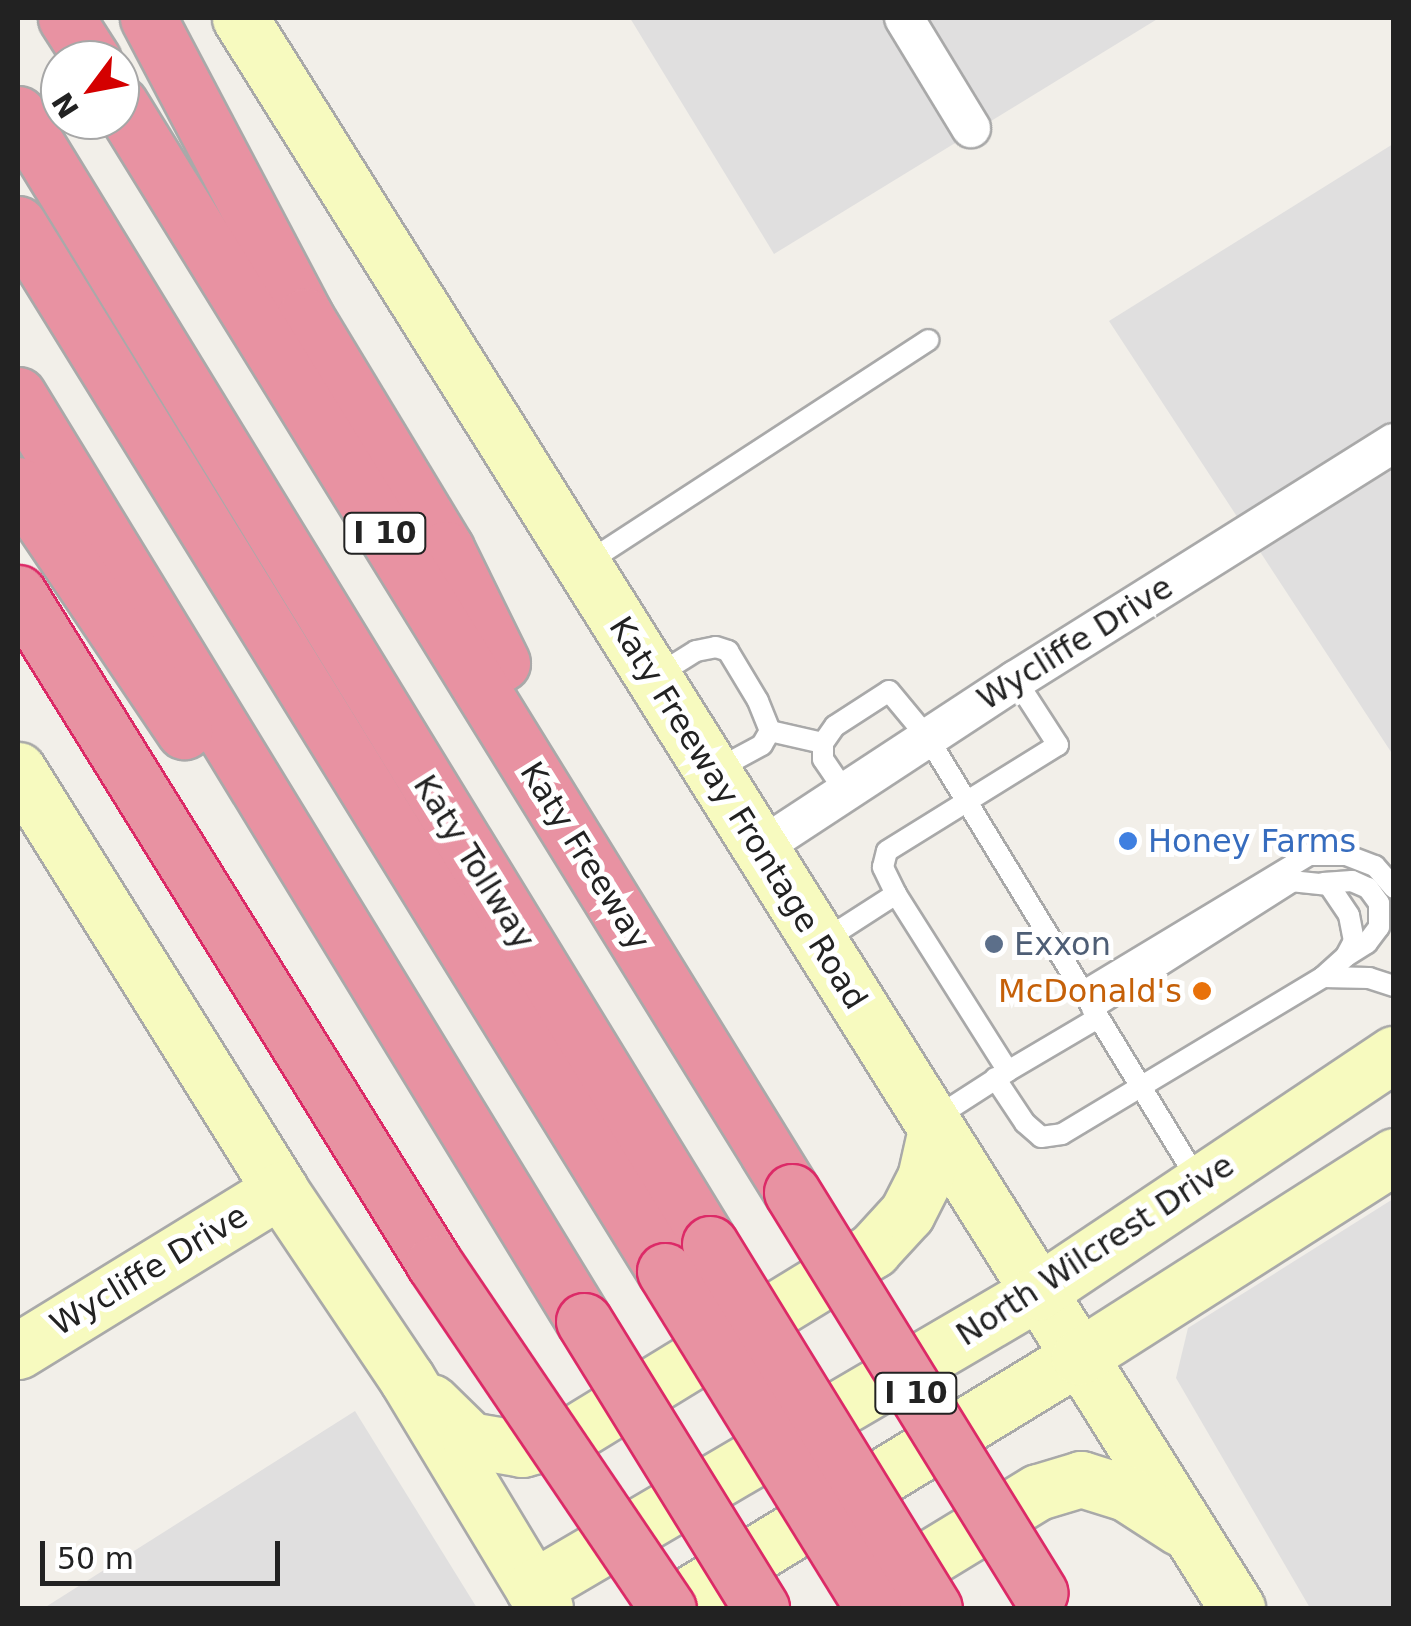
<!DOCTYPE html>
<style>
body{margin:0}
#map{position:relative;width:1411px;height:1626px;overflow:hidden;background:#f2efe9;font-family:"DejaVu Sans",sans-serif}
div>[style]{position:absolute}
.residential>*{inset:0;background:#e0dfdf}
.roads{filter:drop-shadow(2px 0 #a9a9a9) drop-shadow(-2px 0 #a9a9a9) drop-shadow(0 2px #a9a9a9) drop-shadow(0 -2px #a9a9a9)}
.lane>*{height:20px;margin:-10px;padding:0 10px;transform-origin:10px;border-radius:10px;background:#fff}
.street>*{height:38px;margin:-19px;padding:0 19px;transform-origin:19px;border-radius:19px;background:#fff}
.secondary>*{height:55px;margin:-27.5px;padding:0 27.5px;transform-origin:27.5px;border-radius:27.5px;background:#f7fabf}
.highway>*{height:55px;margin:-27.5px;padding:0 27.5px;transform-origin:27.5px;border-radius:27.5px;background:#e892a2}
.bridges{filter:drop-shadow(2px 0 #dc2a67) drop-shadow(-2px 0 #dc2a67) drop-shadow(0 2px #dc2a67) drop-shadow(0 -2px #dc2a67)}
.highway-bridge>*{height:55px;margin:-27.5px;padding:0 27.5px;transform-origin:27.5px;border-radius:27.5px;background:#e892a2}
.dots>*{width:28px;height:28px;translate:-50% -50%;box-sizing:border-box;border:5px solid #fff;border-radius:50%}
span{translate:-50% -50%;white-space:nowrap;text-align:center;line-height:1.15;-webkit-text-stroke:10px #fff;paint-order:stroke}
.shield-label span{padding:2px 8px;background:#fff;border:2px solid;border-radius:8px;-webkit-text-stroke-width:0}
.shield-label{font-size:30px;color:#222;font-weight:700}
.street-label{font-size:32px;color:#222}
.shop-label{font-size:32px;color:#366cbe}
.left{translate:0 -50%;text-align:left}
.service-label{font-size:32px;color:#4e5e75}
.food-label{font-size:32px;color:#c56008}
.right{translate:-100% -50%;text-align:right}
.frame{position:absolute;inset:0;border:20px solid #222;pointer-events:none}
.north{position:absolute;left:40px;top:40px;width:100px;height:100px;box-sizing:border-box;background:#fff;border:2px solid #a7a7a7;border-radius:50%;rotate:238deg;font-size:28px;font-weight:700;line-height:40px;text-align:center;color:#222}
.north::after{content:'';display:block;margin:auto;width:35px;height:45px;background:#d40000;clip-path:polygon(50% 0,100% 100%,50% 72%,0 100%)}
.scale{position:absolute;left:40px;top:1541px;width:240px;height:45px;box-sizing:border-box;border:5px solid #222;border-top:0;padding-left:12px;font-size:30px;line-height:35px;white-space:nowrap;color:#222;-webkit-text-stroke:8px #fff;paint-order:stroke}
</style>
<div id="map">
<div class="residential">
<i style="clip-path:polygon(630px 18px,1159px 18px,774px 254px)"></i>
<i style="clip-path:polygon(1393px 144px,1393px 755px,1109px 321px)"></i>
<i style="clip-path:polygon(1393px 1199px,1393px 1608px,1310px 1608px,1176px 1378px,1188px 1328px)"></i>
<i style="clip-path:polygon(355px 1411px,477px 1608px,44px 1608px)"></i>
</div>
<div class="roads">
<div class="lane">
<i style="left:585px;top:564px;width:410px;rotate:-33.1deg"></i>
<i style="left:656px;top:676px;width:47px;rotate:-32deg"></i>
<i style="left:696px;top:651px;width:20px;rotate:-11deg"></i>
<i style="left:716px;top:647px;width:13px;rotate:18deg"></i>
<i style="left:728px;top:651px;width:58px;rotate:59deg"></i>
<i style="left:758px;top:701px;width:32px;rotate:68deg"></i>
<i style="left:770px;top:731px;width:16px;rotate:120deg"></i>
<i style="left:762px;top:745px;width:55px;rotate:151.6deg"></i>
<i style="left:770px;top:731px;width:54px;rotate:12.8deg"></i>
<i style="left:846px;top:793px;width:41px;rotate:-124.1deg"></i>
<i style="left:823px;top:759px;width:16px;rotate:-90deg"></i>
<i style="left:823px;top:743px;width:21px;rotate:-55deg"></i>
<i style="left:835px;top:726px;width:64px;rotate:-32.9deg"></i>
<i style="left:889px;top:691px;width:61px;rotate:50.3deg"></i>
<i style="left:928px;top:738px;width:520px;rotate:58.6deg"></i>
<i style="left:1323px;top:883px;width:29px;rotate:-4deg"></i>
<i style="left:1352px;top:881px;width:17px;rotate:24deg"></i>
<i style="left:1368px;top:888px;width:19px;rotate:54deg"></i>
<i style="left:1379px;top:903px;width:24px;rotate:90deg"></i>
<i style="left:1379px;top:927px;width:20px;rotate:127deg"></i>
<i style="left:1367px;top:943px;width:22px;rotate:148deg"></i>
<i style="left:896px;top:894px;width:30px;rotate:-116deg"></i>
<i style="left:883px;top:867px;width:16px;rotate:-76deg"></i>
<i style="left:887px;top:851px;width:201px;rotate:-31.8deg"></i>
<i style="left:1058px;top:745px;width:77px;rotate:-122.9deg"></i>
<i style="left:823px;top:941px;width:87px;rotate:-32.8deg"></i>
<i style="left:896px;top:894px;width:209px;rotate:57.7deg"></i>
<i style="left:1008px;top:1071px;width:90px;rotate:147.2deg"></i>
<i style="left:1323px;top:977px;width:46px;rotate:1.2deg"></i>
<i style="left:1369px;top:978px;width:26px;rotate:18deg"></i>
<i style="left:1082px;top:992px;width:265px;rotate:-31.1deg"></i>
<i style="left:1309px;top:855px;width:37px"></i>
<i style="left:1346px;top:855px;width:31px;rotate:21deg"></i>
<i style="left:1375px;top:866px;width:29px;rotate:49deg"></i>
<i style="left:1008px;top:1071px;width:104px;rotate:-30.5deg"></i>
<i style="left:995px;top:1078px;width:54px;rotate:56.3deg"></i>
<i style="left:1025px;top:1123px;width:21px;rotate:41deg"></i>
<i style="left:1041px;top:1137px;width:21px;rotate:-8deg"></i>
<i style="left:1062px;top:1134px;width:305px;rotate:-31deg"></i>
<i style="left:1323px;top:977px;width:31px;rotate:-42deg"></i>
<i style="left:1346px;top:956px;width:17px;rotate:-62deg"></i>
<i style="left:1354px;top:941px;width:26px;rotate:-101deg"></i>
<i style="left:1349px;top:915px;width:36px;rotate:-124deg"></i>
<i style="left:1329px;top:885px;width:36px;rotate:-174deg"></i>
<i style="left:1293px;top:881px;width:238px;rotate:147.5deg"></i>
</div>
<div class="street">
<i style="left:904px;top:18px;width:129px;rotate:58.7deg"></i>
<i style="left:760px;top:848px;width:306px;rotate:-33.3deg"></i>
<i style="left:1016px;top:680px;width:446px;rotate:-32.1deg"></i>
</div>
<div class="secondary">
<i style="left:240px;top:18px;width:1877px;rotate:57.91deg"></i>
<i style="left:18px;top:770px;width:495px;rotate:58deg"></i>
<i style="left:280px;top:1190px;width:228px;rotate:56.1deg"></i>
<i style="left:407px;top:1379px;width:267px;rotate:58.9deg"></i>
<i style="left:18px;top:1351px;width:308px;rotate:-31.6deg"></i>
<i style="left:431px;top:1402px;width:54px;rotate:44.3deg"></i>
<i style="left:470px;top:1440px;width:53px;rotate:9.8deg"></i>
<i style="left:522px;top:1449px;width:48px;rotate:-14.6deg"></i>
<i style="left:568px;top:1437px;width:358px;rotate:-31.5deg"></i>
<i style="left:873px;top:1250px;width:50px;rotate:-47.4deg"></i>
<i style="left:907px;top:1213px;width:39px;rotate:-63deg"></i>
<i style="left:925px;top:1178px;width:50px;rotate:-77.3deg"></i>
<i style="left:533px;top:1588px;width:585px;rotate:-30.38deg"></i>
<i style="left:1038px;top:1292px;width:428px;rotate:-33.8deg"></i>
<i style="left:869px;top:1595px;width:198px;rotate:-31.4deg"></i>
<i style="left:1038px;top:1492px;width:45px;rotate:-16.8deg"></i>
<i style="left:1081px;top:1479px;width:47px;rotate:17.3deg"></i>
<i style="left:1126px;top:1493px;width:64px;rotate:32.9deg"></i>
<i style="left:667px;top:1608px;width:482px;rotate:-31.4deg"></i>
<i style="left:1079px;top:1357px;width:374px;rotate:-32.5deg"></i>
</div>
<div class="highway">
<i style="left:66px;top:18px;width:50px;rotate:57.3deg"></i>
<i style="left:148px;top:18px;width:337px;rotate:62.2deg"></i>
<i style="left:305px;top:316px;width:272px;rotate:58.8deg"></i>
<i style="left:446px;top:549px;width:127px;rotate:63.8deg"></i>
<i style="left:120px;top:104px;width:1279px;rotate:58.3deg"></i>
<i style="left:18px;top:114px;width:1325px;rotate:58.52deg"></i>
<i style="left:18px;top:224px;width:1231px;rotate:58.29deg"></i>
<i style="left:18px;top:395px;width:1085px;rotate:58.57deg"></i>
<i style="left:18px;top:485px;width:297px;rotate:56deg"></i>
</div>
</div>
<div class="bridges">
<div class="highway-bridge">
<i style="left:18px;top:593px;width:789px;rotate:58.16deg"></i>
<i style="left:434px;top:1263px;width:417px;rotate:55.9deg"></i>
<i style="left:792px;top:1192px;width:471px;rotate:58.3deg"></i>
<i style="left:710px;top:1244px;width:427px;rotate:58.4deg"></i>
<i style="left:665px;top:1271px;width:396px;rotate:58.3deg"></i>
<i style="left:584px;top:1321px;width:337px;rotate:58.3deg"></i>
</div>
</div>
<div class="dots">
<i style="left:1128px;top:841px;background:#3f7fe0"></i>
<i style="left:994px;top:944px;background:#5c6f8a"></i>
<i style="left:1202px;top:991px;background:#e8710a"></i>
</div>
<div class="shield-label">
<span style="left:385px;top:533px">I 10</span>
<span style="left:916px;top:1393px">I 10</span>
</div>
<div class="street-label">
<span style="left:1075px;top:643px;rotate:-32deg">Wycliffe Drive</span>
<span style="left:738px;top:813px;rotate:58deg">Katy Freeway Frontage Road</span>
<span style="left:585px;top:856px;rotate:58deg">Katy Freeway</span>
<span style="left:474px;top:862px;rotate:58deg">Katy Tollway</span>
<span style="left:1095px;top:1250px;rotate:-33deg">North Wilcrest Drive</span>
<span style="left:149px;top:1270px;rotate:-31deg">Wycliffe Drive</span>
</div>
<div class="shop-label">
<span class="left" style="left:1148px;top:841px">Honey Farms</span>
</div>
<div class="service-label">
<span class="left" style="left:1014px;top:944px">Exxon</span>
</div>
<div class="food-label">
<span class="right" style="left:1182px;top:991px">McDonald's</span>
</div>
<div class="frame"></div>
<div class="north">N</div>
<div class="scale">50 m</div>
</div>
